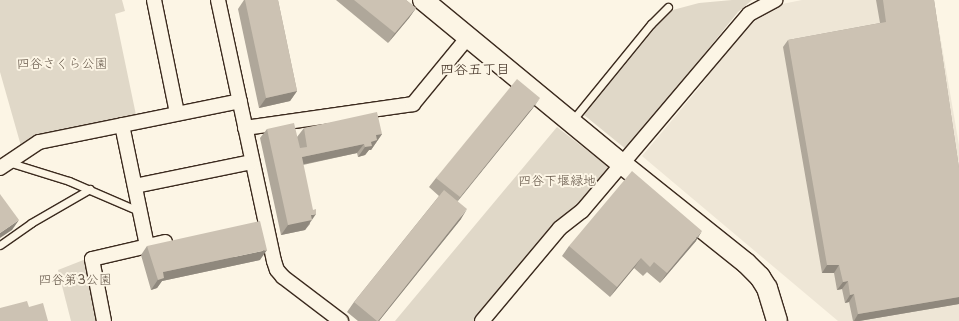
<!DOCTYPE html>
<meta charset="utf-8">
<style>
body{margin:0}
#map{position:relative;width:959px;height:321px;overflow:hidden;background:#fcf5e5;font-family:"Playpen Sans","Klee One",sans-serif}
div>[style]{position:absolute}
.built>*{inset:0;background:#eee6d6}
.green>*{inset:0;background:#e0d8c8}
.roads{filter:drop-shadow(1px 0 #3b2a1e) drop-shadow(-1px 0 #3b2a1e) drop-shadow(0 1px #3b2a1e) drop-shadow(0 -1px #3b2a1e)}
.lane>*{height:7px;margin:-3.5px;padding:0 3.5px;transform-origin:3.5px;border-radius:3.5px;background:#fcf5e5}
.street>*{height:14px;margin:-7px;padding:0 7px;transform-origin:7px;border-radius:7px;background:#fcf5e5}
.secondary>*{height:20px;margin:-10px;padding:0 10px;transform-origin:10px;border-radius:10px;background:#fcf5e5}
.wall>*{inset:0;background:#afa79a}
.shaded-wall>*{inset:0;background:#8f887d}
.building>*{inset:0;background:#ccc2b3}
span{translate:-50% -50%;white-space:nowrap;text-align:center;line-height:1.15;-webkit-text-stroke:4px #fcf5e5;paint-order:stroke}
.park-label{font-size:13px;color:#645648}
.neighbourhood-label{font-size:14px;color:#3b2a1e}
</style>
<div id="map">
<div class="built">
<i style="clip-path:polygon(802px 0,934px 0,959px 145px,959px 321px,838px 321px,642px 156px,698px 89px,748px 21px,777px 5px)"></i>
</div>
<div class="green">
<i style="clip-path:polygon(0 0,122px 0,125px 11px,115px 14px,136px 115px,21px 146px,0 72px)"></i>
<i style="clip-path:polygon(732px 0,752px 0,738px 12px,627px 150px,584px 115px,669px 11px,699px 3px)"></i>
<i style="clip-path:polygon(557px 127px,610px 168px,577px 209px,554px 225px,474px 321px,395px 321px)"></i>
<i style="clip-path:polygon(86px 259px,98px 321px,71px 321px,58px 270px)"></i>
</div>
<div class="roads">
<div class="lane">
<i style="left:571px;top:122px;width:127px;rotate:-50.8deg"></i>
<i style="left:651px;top:24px;width:24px;rotate:-45deg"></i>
<i style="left:8px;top:162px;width:64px;rotate:17.3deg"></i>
<i style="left:69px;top:181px;width:78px;rotate:23.3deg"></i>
<i style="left:0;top:245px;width:38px;rotate:-35deg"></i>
<i style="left:31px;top:223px;width:68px;rotate:-30deg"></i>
</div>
<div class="street">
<i style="left:154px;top:0;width:115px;rotate:78.5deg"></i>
<i style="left:218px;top:0;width:267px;rotate:77.9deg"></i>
<i style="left:274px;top:261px;width:9px;rotate:72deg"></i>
<i style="left:277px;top:270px;width:9px;rotate:49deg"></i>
<i style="left:283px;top:277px;width:73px;rotate:37.2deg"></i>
<i style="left:122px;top:125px;width:124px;rotate:78.3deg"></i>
<i style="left:245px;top:128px;width:170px;rotate:-8.1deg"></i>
<i style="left:413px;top:104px;width:87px;rotate:-50.6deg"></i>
<i style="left:0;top:168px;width:47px;rotate:-33.7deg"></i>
<i style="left:39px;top:142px;width:205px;rotate:-11.5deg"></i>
<i style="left:135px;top:186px;width:119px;rotate:-11.6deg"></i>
<i style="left:104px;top:321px;width:63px;rotate:-101deg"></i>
<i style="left:92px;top:259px;width:75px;rotate:-13.1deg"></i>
<i style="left:482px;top:321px;width:121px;rotate:-50deg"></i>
<i style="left:560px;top:228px;width:28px;rotate:-38deg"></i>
<i style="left:582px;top:211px;width:258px;rotate:-49.7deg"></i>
<i style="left:749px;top:14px;width:30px;rotate:-28deg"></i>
</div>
<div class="secondary">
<i style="left:423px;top:0;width:258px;rotate:39.5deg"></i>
<i style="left:622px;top:164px;width:159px;rotate:38.6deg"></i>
<i style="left:746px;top:263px;width:20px;rotate:45deg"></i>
<i style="left:760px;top:277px;width:13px;rotate:58deg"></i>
<i style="left:767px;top:288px;width:34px;rotate:73deg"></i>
</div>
</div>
<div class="wall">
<i style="clip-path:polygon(244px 0,278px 0,297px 91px,290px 101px,259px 108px,238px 9px)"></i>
<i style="clip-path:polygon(336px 0,406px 0,416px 8px,409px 18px,388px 43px)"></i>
<i style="clip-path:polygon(876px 0,934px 0,959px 168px,959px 304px,859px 321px,853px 321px,849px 302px,845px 303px,842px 289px,837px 290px,834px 273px,822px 273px,783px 47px,788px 40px,880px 23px)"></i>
<i style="clip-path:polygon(533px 108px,457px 201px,461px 219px,379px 321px,358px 321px,347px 312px,354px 302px,439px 196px,429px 187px,436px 178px)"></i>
<i style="clip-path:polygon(304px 128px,382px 134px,371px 150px,369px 150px,365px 155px,358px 157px,357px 153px,303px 165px,310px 224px,305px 230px,281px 235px,260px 138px,267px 129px,297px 137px)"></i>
<i style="clip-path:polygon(696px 241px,660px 283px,647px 272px,643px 276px,634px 268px,610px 297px,562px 256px,569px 246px)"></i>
<i style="clip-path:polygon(147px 246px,260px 260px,162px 281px,157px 288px,151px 290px,141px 255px)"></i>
</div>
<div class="shaded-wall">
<i style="clip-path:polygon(416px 8px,409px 18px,388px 43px,395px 33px)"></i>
<i style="clip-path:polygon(297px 91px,290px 101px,259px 108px,266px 98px)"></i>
<i style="clip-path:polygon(540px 98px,533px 108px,453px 207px,460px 197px)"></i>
<i style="clip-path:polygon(382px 134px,371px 150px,369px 150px,365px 155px,358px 157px,365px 147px,376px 135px)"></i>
<i style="clip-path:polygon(364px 144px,357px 153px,295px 166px,302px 157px)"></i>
<i style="clip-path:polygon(467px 209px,461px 219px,379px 321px,378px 321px)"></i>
<i style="clip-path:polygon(316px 214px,305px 230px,281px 235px,288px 225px,311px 215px)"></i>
<i style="clip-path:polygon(19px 220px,12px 230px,0 238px,0 233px)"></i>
<i style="clip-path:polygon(702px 231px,696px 241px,660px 283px,667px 273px)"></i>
<i style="clip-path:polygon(267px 250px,260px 260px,162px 281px,157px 288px,151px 290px,163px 272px)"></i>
<i style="clip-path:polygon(641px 258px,634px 268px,610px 297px,617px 287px)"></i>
<i style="clip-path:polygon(827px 265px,839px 265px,834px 273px,822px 273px)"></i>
<i style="clip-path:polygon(848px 281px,842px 289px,837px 290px,843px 282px)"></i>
<i style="clip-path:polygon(854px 294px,849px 302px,845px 303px,850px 295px)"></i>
<i style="clip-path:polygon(959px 297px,959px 304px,859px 321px,854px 321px,858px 314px)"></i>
</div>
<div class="building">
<i style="clip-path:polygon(245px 0,278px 0,297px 91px,266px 98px)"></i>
<i style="clip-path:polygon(354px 0,406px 0,416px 8px,395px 33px)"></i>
<i style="clip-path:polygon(883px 0,934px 0,959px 168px,959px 297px,858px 314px,854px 294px,850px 295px,848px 281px,843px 282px,839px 265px,827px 265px,788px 40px,886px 22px)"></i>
<i style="clip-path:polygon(517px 79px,540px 98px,460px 197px,436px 178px)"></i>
<i style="clip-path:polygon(377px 112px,382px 134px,376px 135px,377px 140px,371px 142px,372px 146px,365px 147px,364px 144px,302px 157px,313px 210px,316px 209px,316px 214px,311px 215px,312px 220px,288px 225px,267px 129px,294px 123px,300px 148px,307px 147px,304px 128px)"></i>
<i style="clip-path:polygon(632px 171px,702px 231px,667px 273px,654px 262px,650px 267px,641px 258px,617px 287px,569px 246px)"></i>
<i style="clip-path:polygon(444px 190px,467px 209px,378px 321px,377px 321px,354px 302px)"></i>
<i style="clip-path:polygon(0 194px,19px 220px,0 233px)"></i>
<i style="clip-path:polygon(260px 221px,267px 250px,163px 272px,164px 278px,158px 280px,147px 246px)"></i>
<i style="clip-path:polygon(27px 301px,29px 307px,43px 303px,48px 321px,0 321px,0 308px)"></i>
</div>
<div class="park-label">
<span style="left:62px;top:63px">四谷さくら公園</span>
<span style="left:557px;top:180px">四谷下堰緑地</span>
<span style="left:75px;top:279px">四谷第3公園</span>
</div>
<div class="neighbourhood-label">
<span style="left:475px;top:69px">四谷五丁目</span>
</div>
</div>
